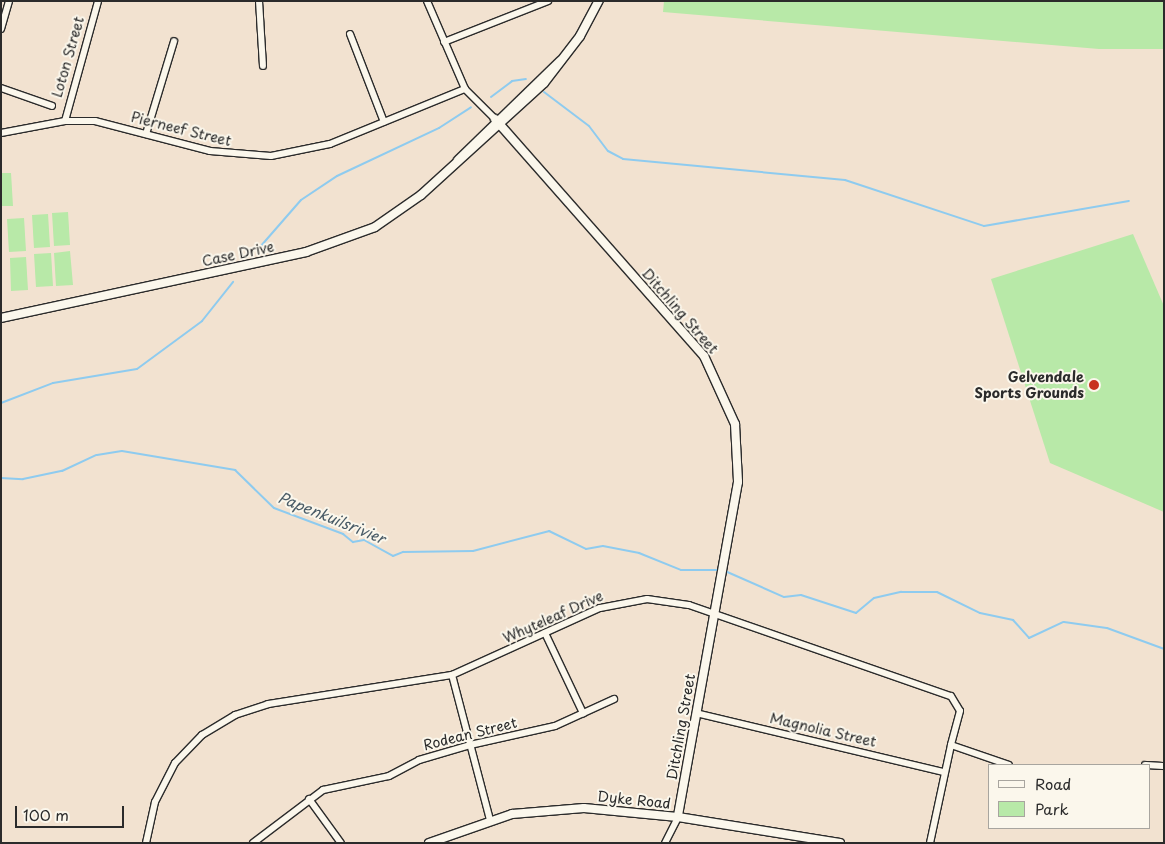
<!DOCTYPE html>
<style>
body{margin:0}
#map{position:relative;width:1165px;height:844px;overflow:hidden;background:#f2e2d0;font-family:"Playpen Sans",sans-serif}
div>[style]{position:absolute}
.green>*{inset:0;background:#b8e9a8}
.stream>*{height:2px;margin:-1px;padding:0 1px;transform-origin:1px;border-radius:1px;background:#8ecbef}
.roads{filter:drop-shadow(1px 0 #2b2b2b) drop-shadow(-1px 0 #2b2b2b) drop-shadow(0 1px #2b2b2b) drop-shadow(0 -1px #2b2b2b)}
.minor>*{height:6px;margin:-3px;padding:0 3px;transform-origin:3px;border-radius:3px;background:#fbf7ec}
.tertiary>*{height:8px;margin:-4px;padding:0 4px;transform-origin:4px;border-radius:4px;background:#fbf7ec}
.dots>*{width:14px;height:14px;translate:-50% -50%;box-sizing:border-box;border:2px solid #fbf7ec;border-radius:50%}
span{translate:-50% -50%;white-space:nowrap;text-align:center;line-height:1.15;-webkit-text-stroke:4px #fbf7ec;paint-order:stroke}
.street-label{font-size:14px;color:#2b2b2b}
.poi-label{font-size:14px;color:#2b2b2b;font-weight:700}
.right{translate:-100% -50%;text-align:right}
.water-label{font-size:15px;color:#495b66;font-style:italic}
.frame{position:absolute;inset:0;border:2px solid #2b2b2b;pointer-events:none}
.legend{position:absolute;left:988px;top:764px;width:162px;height:65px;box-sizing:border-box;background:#fbf7ec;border:1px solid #a8a59f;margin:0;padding:6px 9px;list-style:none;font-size:15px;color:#2b2b2b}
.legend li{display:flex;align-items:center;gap:10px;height:25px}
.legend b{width:25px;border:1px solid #a8a59f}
.scale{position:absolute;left:15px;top:806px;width:109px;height:22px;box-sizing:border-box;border:2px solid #2b2b2b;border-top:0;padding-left:6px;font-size:15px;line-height:18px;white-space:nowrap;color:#2b2b2b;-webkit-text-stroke:4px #fbf7ec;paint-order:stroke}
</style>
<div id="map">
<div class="green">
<i style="clip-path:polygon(664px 1px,1164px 1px,1164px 49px,1099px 49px,663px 12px)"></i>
<i style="clip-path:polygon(1px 173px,11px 173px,13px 206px,1px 206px)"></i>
<i style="clip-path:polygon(68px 212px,70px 245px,54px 246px,52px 213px)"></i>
<i style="clip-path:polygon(48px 214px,50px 247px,34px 248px,32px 215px)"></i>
<i style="clip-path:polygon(24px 218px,26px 251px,9px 252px,7px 219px)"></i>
<i style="clip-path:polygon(1133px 234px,1164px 306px,1164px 512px,1050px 463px,991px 279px)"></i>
<i style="clip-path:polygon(70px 251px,73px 285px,56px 286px,54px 253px)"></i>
<i style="clip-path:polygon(51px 253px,53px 286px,36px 287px,34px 254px)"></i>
<i style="clip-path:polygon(26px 257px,28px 290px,11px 291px,10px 258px)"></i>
</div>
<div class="stream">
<i style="left:544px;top:92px;width:56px;rotate:37.1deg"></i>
<i style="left:589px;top:126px;width:31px;rotate:53deg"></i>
<i style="left:608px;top:151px;width:17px;rotate:28deg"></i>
<i style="left:623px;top:159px;width:223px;rotate:5.4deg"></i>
<i style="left:845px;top:180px;width:146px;rotate:18.3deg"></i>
<i style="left:984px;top:226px;width:147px;rotate:-9.8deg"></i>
<i style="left:491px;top:97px;width:26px;rotate:-37deg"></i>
<i style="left:512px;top:81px;width:14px;rotate:-8deg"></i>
<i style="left:260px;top:247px;width:62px;rotate:-48.9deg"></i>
<i style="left:301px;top:200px;width:43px;rotate:-33.7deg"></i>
<i style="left:337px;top:176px;width:113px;rotate:-25.2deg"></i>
<i style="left:439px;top:128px;width:38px;rotate:-33deg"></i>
<i style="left:1px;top:403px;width:56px;rotate:-21deg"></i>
<i style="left:53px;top:383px;width:85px;rotate:-9.5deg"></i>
<i style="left:137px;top:369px;width:81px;rotate:-36.4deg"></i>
<i style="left:202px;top:321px;width:50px;rotate:-51.5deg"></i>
<i style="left:1px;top:478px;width:22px;rotate:3deg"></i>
<i style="left:23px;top:479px;width:40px;rotate:-12deg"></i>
<i style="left:62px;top:471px;width:38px;rotate:-25deg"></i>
<i style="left:97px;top:455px;width:25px;rotate:-9deg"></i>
<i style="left:122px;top:451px;width:115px;rotate:9.5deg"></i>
<i style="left:235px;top:470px;width:54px;rotate:44.3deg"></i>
<i style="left:274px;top:508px;width:74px;rotate:20.6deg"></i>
<i style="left:343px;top:534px;width:13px;rotate:39deg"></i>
<i style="left:353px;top:542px;width:11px;rotate:-10deg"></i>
<i style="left:364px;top:540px;width:33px;rotate:29deg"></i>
<i style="left:393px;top:556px;width:11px;rotate:-22deg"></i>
<i style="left:403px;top:552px;width:70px;rotate:-0.8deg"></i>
<i style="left:473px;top:551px;width:79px;rotate:-14.7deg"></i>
<i style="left:549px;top:531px;width:41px;rotate:25.9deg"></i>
<i style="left:586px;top:549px;width:17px;rotate:-10deg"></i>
<i style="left:603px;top:546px;width:37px;rotate:11deg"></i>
<i style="left:639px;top:553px;width:45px;rotate:22deg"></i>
<i style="left:681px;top:570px;width:39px"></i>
<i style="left:725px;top:571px;width:64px;rotate:23.8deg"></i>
<i style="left:784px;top:597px;width:17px;rotate:-7deg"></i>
<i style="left:801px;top:595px;width:58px;rotate:18.1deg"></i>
<i style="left:856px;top:613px;width:23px;rotate:-40deg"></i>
<i style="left:874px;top:598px;width:28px;rotate:-13deg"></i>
<i style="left:901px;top:592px;width:36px"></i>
<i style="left:937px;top:592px;width:48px;rotate:26deg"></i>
<i style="left:980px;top:613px;width:34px;rotate:12deg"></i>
<i style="left:1013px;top:620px;width:24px;rotate:48deg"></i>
<i style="left:1029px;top:638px;width:38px;rotate:-25deg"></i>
<i style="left:1064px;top:622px;width:43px;rotate:7.9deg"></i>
<i style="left:1107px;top:628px;width:61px;rotate:20.2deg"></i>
</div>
<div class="roads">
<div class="minor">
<i style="left:259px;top:1px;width:65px;rotate:86.5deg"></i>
<i style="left:427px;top:1px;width:96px;rotate:66.6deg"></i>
<i style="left:465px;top:89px;width:42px;rotate:45deg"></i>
<i style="left:1px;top:29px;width:29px;rotate:-74deg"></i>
<i style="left:350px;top:34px;width:94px;rotate:68.9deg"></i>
<i style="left:444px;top:42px;width:112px;rotate:-21.5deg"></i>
<i style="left:1px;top:88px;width:54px;rotate:19.4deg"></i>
<i style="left:65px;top:121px;width:124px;rotate:-74.6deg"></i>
<i style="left:1px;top:133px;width:65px;rotate:-10.6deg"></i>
<i style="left:65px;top:121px;width:30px"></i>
<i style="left:95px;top:121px;width:119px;rotate:14.6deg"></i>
<i style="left:210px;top:151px;width:61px;rotate:4.7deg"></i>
<i style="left:271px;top:156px;width:60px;rotate:-11.5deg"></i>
<i style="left:330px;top:144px;width:146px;rotate:-22.2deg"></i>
<i style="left:146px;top:134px;width:97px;rotate:-73.2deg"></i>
<i style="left:545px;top:633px;width:89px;rotate:64.6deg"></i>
<i style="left:452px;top:675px;width:150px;rotate:75.3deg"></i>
<i style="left:696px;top:713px;width:254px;rotate:13.4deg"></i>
<i style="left:1145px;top:765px;width:19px;rotate:3deg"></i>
<i style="left:309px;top:799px;width:54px;rotate:54deg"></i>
<i style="left:146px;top:843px;width:42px;rotate:-77.6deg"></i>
<i style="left:155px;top:802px;width:44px;rotate:-62.9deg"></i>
<i style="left:175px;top:763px;width:39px;rotate:-46deg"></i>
<i style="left:202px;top:735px;width:39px;rotate:-31deg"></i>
<i style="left:235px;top:715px;width:35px;rotate:-18deg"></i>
<i style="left:268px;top:704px;width:186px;rotate:-9deg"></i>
<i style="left:452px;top:675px;width:162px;rotate:-24.4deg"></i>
<i style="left:600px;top:608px;width:48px;rotate:-10.8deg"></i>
<i style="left:647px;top:599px;width:42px;rotate:8.1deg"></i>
<i style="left:689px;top:605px;width:277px;rotate:19.2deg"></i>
<i style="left:951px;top:696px;width:17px;rotate:59deg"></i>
<i style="left:960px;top:711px;width:35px;rotate:105deg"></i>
<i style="left:951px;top:745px;width:61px;rotate:19deg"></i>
<i style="left:253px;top:843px;width:88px;rotate:-37.1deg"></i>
<i style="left:323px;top:790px;width:67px;rotate:-12deg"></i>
<i style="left:389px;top:776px;width:34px;rotate:-28deg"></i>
<i style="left:419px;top:760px;width:53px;rotate:-16.4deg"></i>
<i style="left:470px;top:745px;width:87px;rotate:-12.6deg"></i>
<i style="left:555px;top:726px;width:65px;rotate:-24.6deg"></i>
<i style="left:665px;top:843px;width:29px;rotate:-63deg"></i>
<i style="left:930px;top:843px;width:100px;rotate:-77.9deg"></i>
</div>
<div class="tertiary">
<i style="left:495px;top:119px;width:316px;rotate:48.6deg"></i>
<i style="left:704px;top:356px;width:75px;rotate:65.5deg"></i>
<i style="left:735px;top:424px;width:58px;rotate:87deg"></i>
<i style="left:738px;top:482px;width:340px;rotate:100.2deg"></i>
<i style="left:458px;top:160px;width:142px;rotate:-44.1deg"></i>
<i style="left:1px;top:318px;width:312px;rotate:-12.2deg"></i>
<i style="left:306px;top:252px;width:73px;rotate:-19.9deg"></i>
<i style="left:375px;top:227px;width:56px;rotate:-34.8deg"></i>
<i style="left:421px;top:195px;width:166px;rotate:-42.3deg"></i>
<i style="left:544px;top:83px;width:59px;rotate:-52.5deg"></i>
<i style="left:580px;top:36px;width:40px;rotate:-62deg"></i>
<i style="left:429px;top:843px;width:88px;rotate:-19.3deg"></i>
<i style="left:512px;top:814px;width:72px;rotate:-4.8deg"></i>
<i style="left:584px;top:808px;width:94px;rotate:5.5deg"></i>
<i style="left:678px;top:817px;width:164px;rotate:9.1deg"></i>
</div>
</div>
<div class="dots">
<i style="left:1094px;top:385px;background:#c8321e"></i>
</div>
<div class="street-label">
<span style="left:68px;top:57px;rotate:-74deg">Loton Street</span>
<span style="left:181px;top:129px;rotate:14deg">Pierneef Street</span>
<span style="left:238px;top:254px;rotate:-12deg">Case Drive</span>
<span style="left:680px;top:311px;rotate:49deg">Ditchling Street</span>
<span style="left:553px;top:617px;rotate:-24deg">Whyteleaf Drive</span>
<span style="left:681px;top:727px;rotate:-80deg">Ditchling Street</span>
<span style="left:823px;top:730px;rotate:13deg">Magnolia Street</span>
<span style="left:470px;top:734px;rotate:-14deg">Rodean Street</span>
<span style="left:634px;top:800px;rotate:6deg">Dyke Road</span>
</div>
<div class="poi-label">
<span class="right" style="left:1084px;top:385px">Gelvendale<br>Sports Grounds</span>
</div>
<div class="water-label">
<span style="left:332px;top:517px;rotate:22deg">Papenkuilsrivier</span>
</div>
<div class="frame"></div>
<ul class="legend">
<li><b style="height:6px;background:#fbf7ec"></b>Road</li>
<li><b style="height:14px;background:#b8e9a8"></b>Park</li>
</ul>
<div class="scale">100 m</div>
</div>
